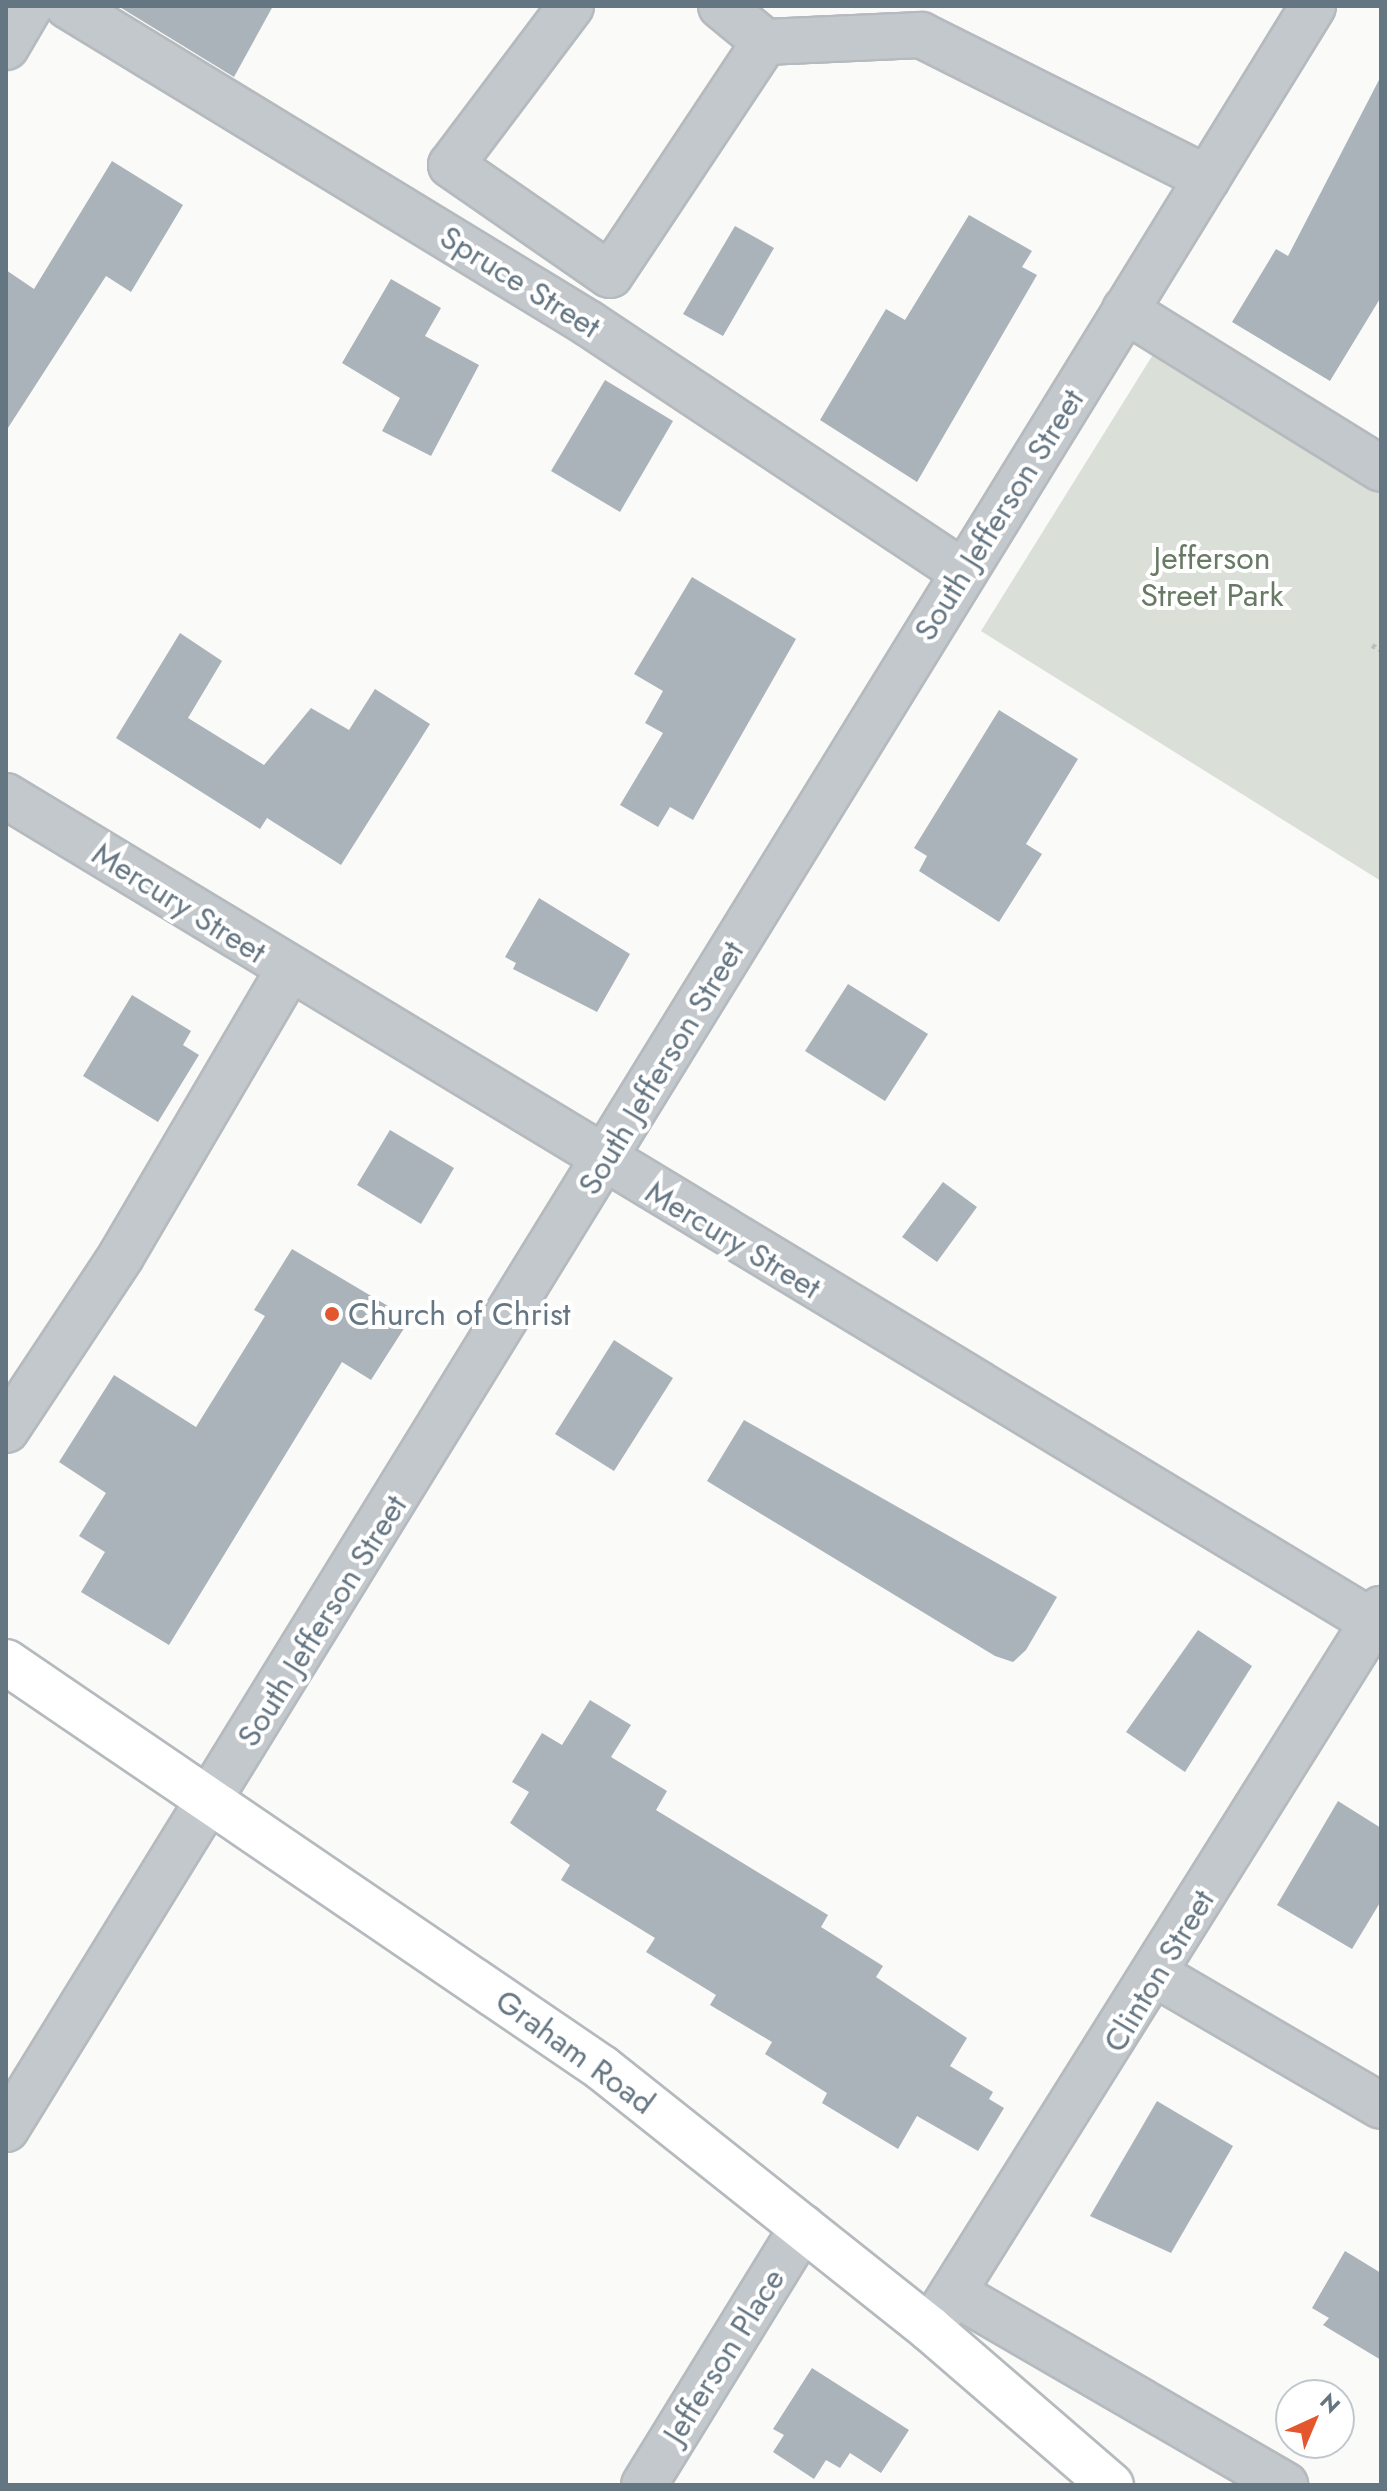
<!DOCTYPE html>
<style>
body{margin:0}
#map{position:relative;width:1387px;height:2491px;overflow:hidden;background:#fafaf8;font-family:Jost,sans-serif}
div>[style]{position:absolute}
.green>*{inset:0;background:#dadfd7}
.building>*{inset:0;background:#aab3b9}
.path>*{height:5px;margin-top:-2.5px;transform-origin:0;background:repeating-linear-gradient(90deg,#bbbfc2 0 4px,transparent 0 8px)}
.roads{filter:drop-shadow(2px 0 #b5babe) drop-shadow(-2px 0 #b5babe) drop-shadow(0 2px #b5babe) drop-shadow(0 -2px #b5babe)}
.minor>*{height:44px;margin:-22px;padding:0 22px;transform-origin:22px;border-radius:22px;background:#c3c8cc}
.major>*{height:44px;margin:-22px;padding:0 22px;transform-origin:22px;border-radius:22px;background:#fff}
.dots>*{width:22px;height:22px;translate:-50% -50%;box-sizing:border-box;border:4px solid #fff;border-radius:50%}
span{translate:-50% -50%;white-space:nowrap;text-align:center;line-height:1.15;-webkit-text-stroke:8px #fff;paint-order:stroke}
.street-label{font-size:32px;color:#657683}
.park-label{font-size:32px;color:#687a64}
.poi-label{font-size:32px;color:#657683}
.left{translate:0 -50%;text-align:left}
.frame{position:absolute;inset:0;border:8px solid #657683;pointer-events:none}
.north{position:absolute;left:1275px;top:2379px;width:80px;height:80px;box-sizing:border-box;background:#fff;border:2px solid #c1c8cd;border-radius:50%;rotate:44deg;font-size:22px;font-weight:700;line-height:32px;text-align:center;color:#657683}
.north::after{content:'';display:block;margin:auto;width:28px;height:36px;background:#e4572e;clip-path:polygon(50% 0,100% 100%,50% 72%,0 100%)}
</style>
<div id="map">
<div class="green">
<i style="clip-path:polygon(1172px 324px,1381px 451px,1381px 881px,981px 631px)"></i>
</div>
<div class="building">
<i style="clip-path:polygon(118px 6px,273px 6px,234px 77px)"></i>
<i style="clip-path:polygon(1381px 76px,1381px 297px,1330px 381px,1232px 322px,1276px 249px,1288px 256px)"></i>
<i style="clip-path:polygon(112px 161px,183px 205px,131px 292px,106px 276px,6px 431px,6px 270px,34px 289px)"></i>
<i style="clip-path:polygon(969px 215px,1032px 251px,1022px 267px,1037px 275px,917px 482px,820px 420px,886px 309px,905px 320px)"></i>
<i style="clip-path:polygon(735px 226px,774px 248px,723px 336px,683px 314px)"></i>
<i style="clip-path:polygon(391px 279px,441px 308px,425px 336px,479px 365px,431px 456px,382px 431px,400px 398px,342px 363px)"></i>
<i style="clip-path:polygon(605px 380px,673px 421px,620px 512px,551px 471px)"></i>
<i style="clip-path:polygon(692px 577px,796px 639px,693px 820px,670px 807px,658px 827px,620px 805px,663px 733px,645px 723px,663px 691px,634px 674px)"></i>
<i style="clip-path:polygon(180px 633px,222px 661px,188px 718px,264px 765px,311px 708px,349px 730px,375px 689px,430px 724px,341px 865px,267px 818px,260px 829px,116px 738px)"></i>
<i style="clip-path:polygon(999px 710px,1078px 759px,1026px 844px,1042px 854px,999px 922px,919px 871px,927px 856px,914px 848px)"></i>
<i style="clip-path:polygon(539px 898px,630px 954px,597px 1012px,513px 969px,516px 963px,505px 957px)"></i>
<i style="clip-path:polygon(848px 984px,928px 1034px,885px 1101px,805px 1051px)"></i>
<i style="clip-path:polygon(132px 995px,191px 1031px,183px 1045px,199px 1055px,158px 1122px,83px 1076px)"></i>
<i style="clip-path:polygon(390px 1130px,454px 1168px,421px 1224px,357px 1185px)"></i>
<i style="clip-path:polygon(943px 1182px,977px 1207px,937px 1262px,902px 1237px)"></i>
<i style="clip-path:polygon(292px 1249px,410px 1319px,371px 1380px,342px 1362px,169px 1645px,81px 1592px,105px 1552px,79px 1536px,106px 1493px,59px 1462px,114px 1375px,196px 1427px,265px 1316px,254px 1310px)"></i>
<i style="clip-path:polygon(614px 1340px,673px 1378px,614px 1471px,555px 1434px)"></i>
<i style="clip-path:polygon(744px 1420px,1057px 1597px,1026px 1650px,1013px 1662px,995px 1656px,707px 1481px)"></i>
<i style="clip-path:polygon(1198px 1630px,1252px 1666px,1185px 1772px,1126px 1732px)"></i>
<i style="clip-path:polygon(590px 1700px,631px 1725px,611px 1757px,667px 1791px,656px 1810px,828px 1915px,821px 1927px,883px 1966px,876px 1977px,967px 2038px,950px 2066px,993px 2092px,989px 2099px,1004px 2108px,978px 2151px,917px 2116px,898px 2149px,822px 2103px,827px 2093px,765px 2054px,772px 2042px,710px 2005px,716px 1995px,646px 1952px,655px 1938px,561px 1880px,570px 1865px,510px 1823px,529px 1792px,512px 1782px,542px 1733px,562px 1745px)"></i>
<i style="clip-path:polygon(1338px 1801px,1381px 1828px,1381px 1901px,1352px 1949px,1277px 1905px)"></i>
<i style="clip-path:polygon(1157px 2101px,1233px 2146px,1171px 2253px,1090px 2216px)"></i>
<i style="clip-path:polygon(1345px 2251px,1381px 2273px,1381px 2360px,1323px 2325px,1329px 2318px,1312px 2308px)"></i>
<i style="clip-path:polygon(812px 2368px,909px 2430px,881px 2473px,850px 2453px,840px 2468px,826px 2460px,814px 2479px,773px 2452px,784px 2435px,773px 2429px)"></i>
</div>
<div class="path">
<i style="left:1372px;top:645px;width:10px;rotate:29deg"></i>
</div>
<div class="roads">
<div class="minor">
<i style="left:68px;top:6px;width:609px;rotate:31.37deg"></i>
<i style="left:588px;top:323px;width:450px;rotate:33.6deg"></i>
<i style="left:571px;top:6px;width:199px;rotate:127deg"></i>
<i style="left:451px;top:165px;width:193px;rotate:34.7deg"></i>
<i style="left:610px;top:275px;width:280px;rotate:-56.4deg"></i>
<i style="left:721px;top:6px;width:57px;rotate:39.3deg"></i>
<i style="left:765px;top:42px;width:156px;rotate:-2.6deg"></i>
<i style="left:921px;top:35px;width:320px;rotate:26.6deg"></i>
<i style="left:6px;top:47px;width:48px;rotate:-59.7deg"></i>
<i style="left:1125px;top:310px;width:301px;rotate:31.8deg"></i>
<i style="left:6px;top:796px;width:1607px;rotate:31.15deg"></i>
<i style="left:6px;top:1430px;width:209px;rotate:-56.5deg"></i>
<i style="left:121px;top:1256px;width:332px;rotate:-59.6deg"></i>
<i style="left:1157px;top:1975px;width:259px;rotate:30.3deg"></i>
<i style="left:6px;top:2129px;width:2493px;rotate:-58.38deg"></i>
<i style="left:954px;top:2293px;width:383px;rotate:30.1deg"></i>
<i style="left:930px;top:2329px;width:850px;rotate:-57.94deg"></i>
<i style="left:644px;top:2485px;width:303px;rotate:-58.4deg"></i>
</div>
<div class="major">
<i style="left:6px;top:1662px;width:721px;rotate:34.26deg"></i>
<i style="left:602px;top:2068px;width:419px;rotate:38.5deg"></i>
<i style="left:930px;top:2329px;width:239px;rotate:40.8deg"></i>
</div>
</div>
<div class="dots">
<i style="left:332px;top:1314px;background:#e4572e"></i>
</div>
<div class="street-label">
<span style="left:520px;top:282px;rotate:32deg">Spruce Street</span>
<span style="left:999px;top:515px;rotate:-58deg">South Jefferson Street</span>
<span style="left:179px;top:903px;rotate:32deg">Mercury Street</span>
<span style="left:661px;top:1068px;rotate:-59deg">South Jefferson Street</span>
<span style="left:733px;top:1240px;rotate:31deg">Mercury Street</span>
<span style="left:322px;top:1621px;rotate:-58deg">South Jefferson Street</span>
<span style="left:1159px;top:1971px;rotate:-59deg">Clinton Street</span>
<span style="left:575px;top:2052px;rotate:36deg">Graham Road</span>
<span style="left:724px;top:2356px;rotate:-58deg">Jefferson Place</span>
</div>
<div class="park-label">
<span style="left:1212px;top:577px">Jefferson<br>Street Park</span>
</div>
<div class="poi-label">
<span class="left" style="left:348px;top:1314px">Church of Christ</span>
</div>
<div class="frame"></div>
<div class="north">N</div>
</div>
